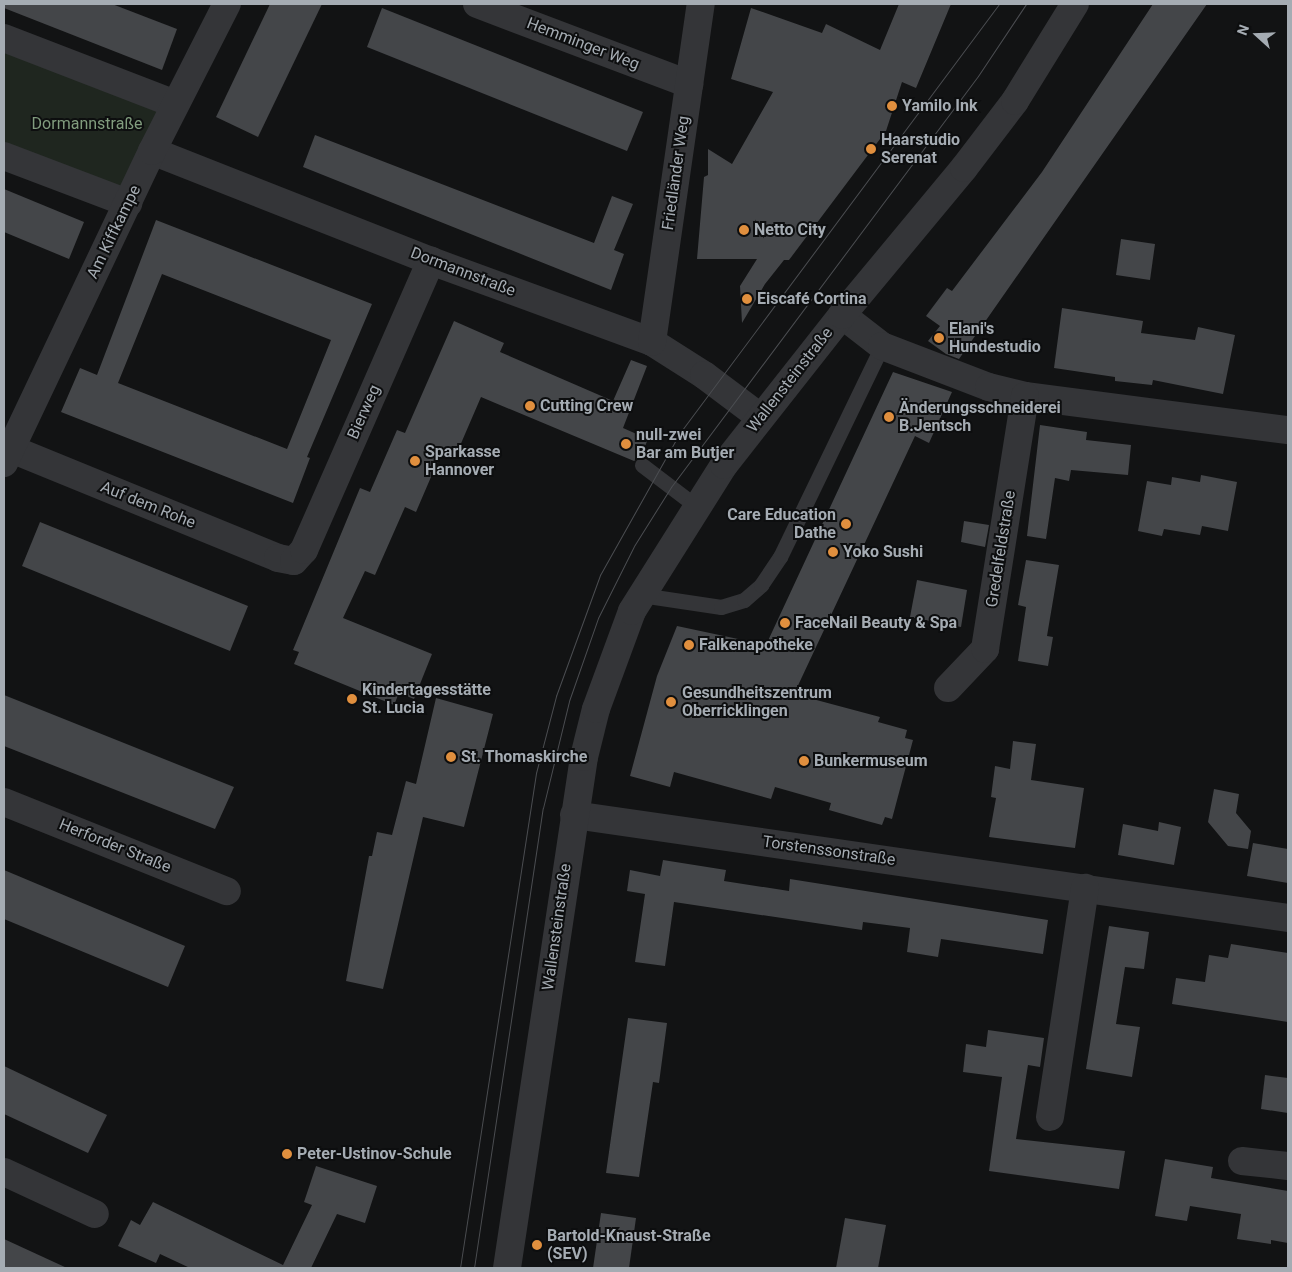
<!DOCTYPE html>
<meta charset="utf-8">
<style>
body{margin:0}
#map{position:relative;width:1292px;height:1272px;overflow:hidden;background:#121314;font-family:Roboto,sans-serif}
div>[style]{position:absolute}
.green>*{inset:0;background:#1f261f}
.building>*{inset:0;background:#444649}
.service>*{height:15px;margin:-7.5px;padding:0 7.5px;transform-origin:7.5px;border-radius:7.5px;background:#343538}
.minor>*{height:28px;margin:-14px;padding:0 14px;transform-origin:14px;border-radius:14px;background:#343538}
.tertiary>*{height:28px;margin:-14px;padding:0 14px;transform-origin:14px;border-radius:14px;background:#343538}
.tram>*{height:1px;margin:-0.5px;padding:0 0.5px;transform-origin:0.5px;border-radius:0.5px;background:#4b4d51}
.dots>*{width:14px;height:14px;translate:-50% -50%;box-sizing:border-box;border:2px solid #0d0e0f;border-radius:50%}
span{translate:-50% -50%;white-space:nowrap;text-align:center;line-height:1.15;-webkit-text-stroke:4px #0d0e0f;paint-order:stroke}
.street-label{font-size:16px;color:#a5acb3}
.poi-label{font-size:16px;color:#a5acb3;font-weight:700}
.left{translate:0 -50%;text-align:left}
.right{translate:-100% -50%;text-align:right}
.park-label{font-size:16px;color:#819c7e}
.frame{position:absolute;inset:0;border:5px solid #a5acb3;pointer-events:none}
.north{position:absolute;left:1232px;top:10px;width:50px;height:50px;-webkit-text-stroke:4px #0d0e0f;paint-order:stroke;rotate:290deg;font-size:14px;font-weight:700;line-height:20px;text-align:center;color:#a5acb3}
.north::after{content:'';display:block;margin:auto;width:18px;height:22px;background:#a5acb3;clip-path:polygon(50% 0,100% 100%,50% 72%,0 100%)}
</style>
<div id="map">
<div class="green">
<i style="clip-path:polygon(4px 38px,175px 104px,128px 203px,4px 156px)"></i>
</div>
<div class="building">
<i style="clip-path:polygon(4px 4px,112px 4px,177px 29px,162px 70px,4px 8px)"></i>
<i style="clip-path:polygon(270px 4px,322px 4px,258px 137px,216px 117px)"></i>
<i style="clip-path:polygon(899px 4px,951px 4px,916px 88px,902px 82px,886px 131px,789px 260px,784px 260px,765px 284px,742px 323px,740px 286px,757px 259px,697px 259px,704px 177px,708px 175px,708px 149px,732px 164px,773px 92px,731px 79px,751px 8px,822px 33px,826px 24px,880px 50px)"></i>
<i style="clip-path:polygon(1153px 4px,1207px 4px,959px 359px,946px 354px,928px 341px,940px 326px,926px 316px,947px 288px,952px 291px,1042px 172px)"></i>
<i style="clip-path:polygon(382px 8px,643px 112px,627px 151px,367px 47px)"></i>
<i style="clip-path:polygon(315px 135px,594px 243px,612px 196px,633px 204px,614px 250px,624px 254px,611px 290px,303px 167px)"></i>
<i style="clip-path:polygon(4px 189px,84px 222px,69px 259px,4px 232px)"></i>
<i style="clip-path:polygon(evenodd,156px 220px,372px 304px,307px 457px,310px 458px,293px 503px,61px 412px,80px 368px,97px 375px,156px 220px,162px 274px,331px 340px,287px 449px,118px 383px,162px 274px)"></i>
<i style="clip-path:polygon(1121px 239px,1155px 244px,1150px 280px,1116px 275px)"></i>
<i style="clip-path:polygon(1062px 308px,1143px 321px,1141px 333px,1195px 340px,1198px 327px,1235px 335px,1223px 394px,1153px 380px,1152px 385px,1115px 381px,1115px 377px,1054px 368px)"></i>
<i style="clip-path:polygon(454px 321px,504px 343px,500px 352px,613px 401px,631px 360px,647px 366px,623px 428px,648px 439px,641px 456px,634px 461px,481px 397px,456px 455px,443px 449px,416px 512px,405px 507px,375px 575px,365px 571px,343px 618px,432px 654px,414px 699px,399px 693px,394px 705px,294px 664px,299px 652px,293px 650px,360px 488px,370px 492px,397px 430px,405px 433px)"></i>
<i style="clip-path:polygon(893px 372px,952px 392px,929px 443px,915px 436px,794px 694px,880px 717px,878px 722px,907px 730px,905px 738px,913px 740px,892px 819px,885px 817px,882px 825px,867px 821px,829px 810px,831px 803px,775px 787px,771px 799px,674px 772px,670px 787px,630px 776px,657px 676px,677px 626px,766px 645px)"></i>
<i style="clip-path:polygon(1040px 425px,1087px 432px,1086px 440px,1131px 445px,1128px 475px,1071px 470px,1069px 481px,1055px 478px,1046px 539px,1027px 536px)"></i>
<i style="clip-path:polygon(1201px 475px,1237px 482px,1228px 531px,1202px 526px,1200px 535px,1164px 529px,1162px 536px,1138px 531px,1147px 481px,1171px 485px,1172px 477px,1200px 482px)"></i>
<i style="clip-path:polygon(964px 521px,989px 525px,985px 547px,961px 542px)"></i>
<i style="clip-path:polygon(40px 522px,248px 606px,230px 651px,22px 566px)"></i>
<i style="clip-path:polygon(1026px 560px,1059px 565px,1047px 636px,1053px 637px,1048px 666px,1018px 661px,1026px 607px,1018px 605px)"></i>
<i style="clip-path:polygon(917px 580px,967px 590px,961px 627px,910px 617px)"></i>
<i style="clip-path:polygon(4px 695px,234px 787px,215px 829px,4px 746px)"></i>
<i style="clip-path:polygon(436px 698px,493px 714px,464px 827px,423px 817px,383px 989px,346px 981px,369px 856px,372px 856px,377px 832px,392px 835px,406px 781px,416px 784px)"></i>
<i style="clip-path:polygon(1013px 741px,1036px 744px,1031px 780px,1084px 788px,1075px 848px,989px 837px,996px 798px,991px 797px,995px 766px,1010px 769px)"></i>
<i style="clip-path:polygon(1214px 789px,1239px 794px,1236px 813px,1251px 831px,1248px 849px,1228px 846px,1208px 822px)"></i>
<i style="clip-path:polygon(1159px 822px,1181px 827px,1174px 865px,1118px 855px,1123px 824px,1158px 831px)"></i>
<i style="clip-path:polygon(1253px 843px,1288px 849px,1288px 883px,1247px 876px)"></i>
<i style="clip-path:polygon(663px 860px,726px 870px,724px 881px,789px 891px,790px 879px,1048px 920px,1043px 954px,941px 939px,938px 957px,907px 952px,910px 928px,863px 922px,862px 930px,674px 902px,665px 966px,635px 962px,645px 894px,627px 891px,630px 870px,660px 876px)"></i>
<i style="clip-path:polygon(4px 870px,185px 946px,168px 987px,4px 919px)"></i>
<i style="clip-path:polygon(1109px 926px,1149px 932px,1144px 969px,1125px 967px,1116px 1024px,1140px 1027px,1132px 1077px,1086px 1069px)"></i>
<i style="clip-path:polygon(1231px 944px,1288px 953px,1288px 1022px,1172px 1004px,1176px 978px,1205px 982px,1209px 955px,1228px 958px)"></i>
<i style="clip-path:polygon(628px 1018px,667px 1023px,659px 1083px,653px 1082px,639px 1177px,606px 1173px)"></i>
<i style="clip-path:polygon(988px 1030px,1044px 1038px,1040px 1067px,1028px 1065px,1016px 1139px,1125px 1151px,1119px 1189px,989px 1171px,1002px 1077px,963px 1072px,966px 1044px,986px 1047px)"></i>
<i style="clip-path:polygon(4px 1066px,107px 1115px,88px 1153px,4px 1114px)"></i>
<i style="clip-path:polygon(1265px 1075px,1288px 1078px,1288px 1113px,1261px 1109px)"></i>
<i style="clip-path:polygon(1165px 1159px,1213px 1167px,1211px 1178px,1288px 1191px,1288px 1243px,1271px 1240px,1271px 1244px,1237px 1239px,1241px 1214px,1190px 1206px,1187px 1221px,1155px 1216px)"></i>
<i style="clip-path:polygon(316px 1166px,377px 1186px,365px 1223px,337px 1214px,311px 1268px,190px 1268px,160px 1254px,156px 1263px,118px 1246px,131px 1220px,140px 1225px,153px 1202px,283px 1265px,312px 1205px,304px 1202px)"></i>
<i style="clip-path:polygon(601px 1213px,636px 1218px,629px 1268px,593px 1268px)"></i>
<i style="clip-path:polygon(845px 1218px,886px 1225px,878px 1268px,836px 1268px)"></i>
<i style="clip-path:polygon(4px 1239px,67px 1268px,4px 1268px)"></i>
</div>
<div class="service">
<i style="left:642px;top:465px;width:68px;rotate:37.2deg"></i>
<i style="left:641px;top:595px;width:81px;rotate:8.5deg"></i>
<i style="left:721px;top:607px;width:24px;rotate:-17deg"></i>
<i style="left:744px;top:600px;width:23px;rotate:-41deg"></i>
<i style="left:761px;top:585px;width:34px;rotate:-56deg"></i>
<i style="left:780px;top:557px;width:234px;rotate:-64.2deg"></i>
</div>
<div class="minor">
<i style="left:477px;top:4px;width:227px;rotate:20.7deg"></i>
<i style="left:4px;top:38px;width:183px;rotate:21.1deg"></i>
<i style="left:152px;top:151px;width:300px;rotate:21.5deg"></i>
<i style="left:431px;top:261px;width:235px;rotate:20.1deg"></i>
<i style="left:652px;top:342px;width:62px;rotate:32.4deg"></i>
<i style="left:704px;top:375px;width:70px;rotate:36.9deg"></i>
<i style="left:4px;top:156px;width:133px;rotate:20.8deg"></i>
<i style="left:842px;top:315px;width:51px;rotate:37.8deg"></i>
<i style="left:882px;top:346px;width:115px;rotate:21deg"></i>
<i style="left:989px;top:387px;width:37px;rotate:14deg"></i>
<i style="left:1025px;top:396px;width:265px;rotate:7.4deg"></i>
<i style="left:652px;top:342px;width:342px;rotate:-81.8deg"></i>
<i style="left:4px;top:446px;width:296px;rotate:22.2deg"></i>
<i style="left:278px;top:558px;width:16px;rotate:11deg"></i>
<i style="left:294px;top:561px;width:15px;rotate:-48deg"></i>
<i style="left:304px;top:550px;width:316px;rotate:-66.3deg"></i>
<i style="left:4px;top:463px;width:345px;rotate:-64.6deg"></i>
<i style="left:152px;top:151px;width:165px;rotate:-63deg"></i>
<i style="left:948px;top:688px;width:54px;rotate:-46.5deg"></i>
<i style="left:985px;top:649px;width:256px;rotate:-81deg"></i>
<i style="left:4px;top:802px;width:240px;rotate:21.8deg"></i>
<i style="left:574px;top:815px;width:721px;rotate:8.21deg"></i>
<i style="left:1050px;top:1117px;width:232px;rotate:-81.3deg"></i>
<i style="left:1242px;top:1161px;width:46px;rotate:6.2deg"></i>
<i style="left:4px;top:1172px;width:100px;rotate:24.8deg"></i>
</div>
<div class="tertiary">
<i style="left:507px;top:1268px;width:517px;rotate:-81.43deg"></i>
<i style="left:584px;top:757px;width:49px;rotate:-76deg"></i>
<i style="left:596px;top:709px;width:104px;rotate:-69.8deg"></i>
<i style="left:632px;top:611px;width:173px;rotate:-57.8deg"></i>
<i style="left:724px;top:465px;width:191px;rotate:-51.8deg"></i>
<i style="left:842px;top:315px;width:191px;rotate:-50.3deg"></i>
<i style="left:964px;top:168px;width:84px;rotate:-52.7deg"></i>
<i style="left:1015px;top:101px;width:114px;rotate:-58.3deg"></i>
</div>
<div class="tram">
<i style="left:460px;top:1268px;width:501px;rotate:-81.27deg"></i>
<i style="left:536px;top:773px;width:80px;rotate:-75.4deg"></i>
<i style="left:556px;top:696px;width:129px;rotate:-70deg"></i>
<i style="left:600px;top:575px;width:162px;rotate:-60.7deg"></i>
<i style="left:679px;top:434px;width:536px;rotate:-53.34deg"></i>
<i style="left:474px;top:1268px;width:465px;rotate:-81.5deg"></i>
<i style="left:543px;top:808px;width:110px;rotate:-76.3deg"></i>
<i style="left:569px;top:701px;width:88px;rotate:-70.7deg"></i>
<i style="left:598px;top:618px;width:80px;rotate:-63.4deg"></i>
<i style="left:634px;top:546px;width:70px;rotate:-57.9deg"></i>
<i style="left:671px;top:487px;width:513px;rotate:-53.24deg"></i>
<i style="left:978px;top:76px;width:87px;rotate:-56.3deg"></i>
</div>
<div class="dots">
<i style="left:892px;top:106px;background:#e08f3e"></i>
<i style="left:871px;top:149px;background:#e08f3e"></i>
<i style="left:744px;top:230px;background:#e08f3e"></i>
<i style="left:747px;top:299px;background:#e08f3e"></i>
<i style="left:939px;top:338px;background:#e08f3e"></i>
<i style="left:530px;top:406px;background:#e08f3e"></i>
<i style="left:889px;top:417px;background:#e08f3e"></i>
<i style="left:626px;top:444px;background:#e08f3e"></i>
<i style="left:415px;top:461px;background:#e08f3e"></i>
<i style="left:846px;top:524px;background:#e08f3e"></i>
<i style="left:833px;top:552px;background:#e08f3e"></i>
<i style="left:785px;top:623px;background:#e08f3e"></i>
<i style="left:689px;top:645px;background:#e08f3e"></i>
<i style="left:352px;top:699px;background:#e08f3e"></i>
<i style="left:671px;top:702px;background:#e08f3e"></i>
<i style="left:451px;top:757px;background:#e08f3e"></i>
<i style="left:804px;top:761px;background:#e08f3e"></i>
<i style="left:287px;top:1154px;background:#e08f3e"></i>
<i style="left:537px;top:1245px;background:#e08f3e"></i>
</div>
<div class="street-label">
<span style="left:583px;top:44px;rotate:21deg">Hemminger Weg</span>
<span style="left:676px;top:173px;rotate:-82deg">Friedländer Weg</span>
<span style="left:114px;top:232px;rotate:-64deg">Am Kiffkampe</span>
<span style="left:463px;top:272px;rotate:21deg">Dormannstraße</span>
<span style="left:790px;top:380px;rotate:-52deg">Wallensteinstraße</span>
<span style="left:364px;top:412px;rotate:-66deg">Bierweg</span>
<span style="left:148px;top:505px;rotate:22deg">Auf dem Rohe</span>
<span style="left:1001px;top:549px;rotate:-81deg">Gredelfeldstraße</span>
<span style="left:115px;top:846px;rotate:22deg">Herforder Straße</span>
<span style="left:829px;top:851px;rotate:8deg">Torstenssonstraße</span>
<span style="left:557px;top:927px;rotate:-82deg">Wallensteinstraße</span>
</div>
<div class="poi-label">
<span class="left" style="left:902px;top:106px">Yamilo Ink</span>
<span class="left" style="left:881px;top:149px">Haarstudio<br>Serenat</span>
<span class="left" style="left:754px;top:230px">Netto City</span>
<span class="left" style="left:757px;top:299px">Eiscafé Cortina</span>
<span class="left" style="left:949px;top:338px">Elani's<br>Hundestudio</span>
<span class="left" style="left:540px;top:406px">Cutting Crew</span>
<span class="left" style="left:899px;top:417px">Änderungsschneiderei<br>B.Jentsch</span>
<span class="left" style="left:636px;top:444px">null-zwei<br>Bar am Butjer</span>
<span class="left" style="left:425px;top:461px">Sparkasse<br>Hannover</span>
<span class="right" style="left:836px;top:524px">Care Education<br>Dathe</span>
<span class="left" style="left:843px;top:552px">Yoko Sushi</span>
<span class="left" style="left:795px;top:623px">FaceNail Beauty &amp; Spa</span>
<span class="left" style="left:699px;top:645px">Falkenapotheke</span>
<span class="left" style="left:362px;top:699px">Kindertagesstätte<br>St. Lucia</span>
<span class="left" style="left:682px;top:702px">Gesundheitszentrum<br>Oberricklingen</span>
<span class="left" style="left:461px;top:757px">St. Thomaskirche</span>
<span class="left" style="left:814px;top:761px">Bunkermuseum</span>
<span class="left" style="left:297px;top:1154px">Peter-Ustinov-Schule</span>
<span class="left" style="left:547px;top:1245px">Bartold-Knaust-Straße<br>(SEV)</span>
</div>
<div class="park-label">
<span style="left:87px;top:124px">Dormannstraße</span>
</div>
<div class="frame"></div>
<div class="north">N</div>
</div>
